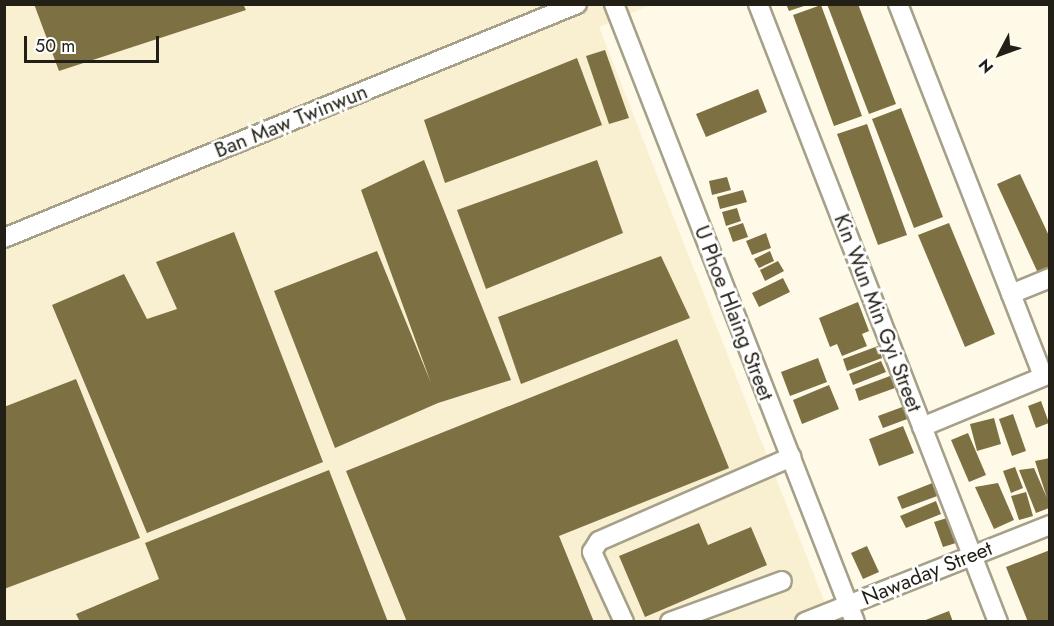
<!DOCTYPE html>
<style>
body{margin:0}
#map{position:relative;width:1054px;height:626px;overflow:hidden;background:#fffae7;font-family:Jost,sans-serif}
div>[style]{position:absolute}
.built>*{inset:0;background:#f8f0d1}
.building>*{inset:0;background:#7d7042}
.roads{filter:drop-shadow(2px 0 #a6a089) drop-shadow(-2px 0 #a6a089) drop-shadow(0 2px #a6a089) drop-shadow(0 -2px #a6a089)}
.minor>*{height:18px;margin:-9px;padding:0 9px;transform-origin:9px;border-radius:9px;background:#fff}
span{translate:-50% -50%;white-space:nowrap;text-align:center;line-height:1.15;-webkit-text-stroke:5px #fff;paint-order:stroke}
.street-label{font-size:21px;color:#211f16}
.frame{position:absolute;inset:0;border:6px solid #211f16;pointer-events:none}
.north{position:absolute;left:970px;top:24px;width:60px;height:60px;-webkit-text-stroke:4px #fff;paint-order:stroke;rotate:229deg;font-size:16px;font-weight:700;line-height:24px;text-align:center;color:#211f16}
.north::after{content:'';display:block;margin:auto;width:21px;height:27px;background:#211f16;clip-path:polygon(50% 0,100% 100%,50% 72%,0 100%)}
.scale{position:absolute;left:24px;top:36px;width:135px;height:27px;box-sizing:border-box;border:3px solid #211f16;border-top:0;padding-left:8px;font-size:18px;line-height:21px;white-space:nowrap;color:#211f16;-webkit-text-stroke:4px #fff;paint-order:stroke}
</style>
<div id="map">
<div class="built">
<i style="clip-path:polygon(4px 5px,651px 5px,599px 27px,832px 621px,5px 621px)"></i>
</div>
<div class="building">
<i style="clip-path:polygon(34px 4px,243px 4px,246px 10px,59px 71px)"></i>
<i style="clip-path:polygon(786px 4px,807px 4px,807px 5px,789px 11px)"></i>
<i style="clip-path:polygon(827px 4px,858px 4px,896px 104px,869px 114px)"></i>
<i style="clip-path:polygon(821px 5px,862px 116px,834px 126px,793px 15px)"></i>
<i style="clip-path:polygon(605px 50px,629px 118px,609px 124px,586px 56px)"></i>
<i style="clip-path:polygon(577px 58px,602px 125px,445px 183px,424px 120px)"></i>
<i style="clip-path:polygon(758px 89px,767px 112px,706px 137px,696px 114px)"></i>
<i style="clip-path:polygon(901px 108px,943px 217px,914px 228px,872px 119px)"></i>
<i style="clip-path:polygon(867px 124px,907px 235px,878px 245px,837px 134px)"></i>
<i style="clip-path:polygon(424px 160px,511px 380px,438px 403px,335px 448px,274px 291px,377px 251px,431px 383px,361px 190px)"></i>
<i style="clip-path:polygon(597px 160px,623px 233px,486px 289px,457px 210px)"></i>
<i style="clip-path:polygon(1020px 174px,1050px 238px,1050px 268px,1038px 273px,997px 184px)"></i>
<i style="clip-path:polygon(727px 177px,731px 190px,712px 195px,709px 181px)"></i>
<i style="clip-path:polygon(743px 190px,747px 202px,720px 209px,717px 197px)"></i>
<i style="clip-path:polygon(737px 208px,741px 221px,726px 226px,722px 212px)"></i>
<i style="clip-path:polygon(743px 223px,748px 237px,733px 242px,728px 228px)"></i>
<i style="clip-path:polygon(949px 223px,995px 334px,965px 347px,918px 235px)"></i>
<i style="clip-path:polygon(234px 232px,323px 462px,147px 533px,52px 305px,124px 274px,147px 319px,177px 309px,156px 262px)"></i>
<i style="clip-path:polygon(766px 233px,771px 248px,752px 255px,746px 241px)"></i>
<i style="clip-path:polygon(770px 251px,774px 261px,759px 268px,754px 259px)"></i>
<i style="clip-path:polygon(661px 256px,690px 318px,521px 384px,498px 317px)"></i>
<i style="clip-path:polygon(778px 261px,784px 271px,765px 281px,760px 270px)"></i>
<i style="clip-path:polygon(783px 278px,790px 292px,759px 307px,752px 293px)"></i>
<i style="clip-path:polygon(858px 302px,869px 331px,862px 334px,867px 346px,842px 356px,837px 344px,830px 347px,819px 318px)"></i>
<i style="clip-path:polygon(677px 339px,729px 468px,559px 536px,594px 622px,407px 622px,346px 471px)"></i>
<i style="clip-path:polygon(878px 346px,882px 358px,847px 371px,843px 359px)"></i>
<i style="clip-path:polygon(818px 358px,827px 382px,790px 396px,781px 372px)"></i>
<i style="clip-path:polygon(881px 361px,886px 372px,853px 385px,849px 374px)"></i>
<i style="clip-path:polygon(890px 376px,895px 388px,859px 401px,855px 389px)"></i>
<i style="clip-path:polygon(76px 379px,140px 538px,4px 589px,4px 407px)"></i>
<i style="clip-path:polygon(829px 385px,839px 409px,802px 424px,793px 400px)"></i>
<i style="clip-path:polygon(1041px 401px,1049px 423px,1036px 428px,1028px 406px)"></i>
<i style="clip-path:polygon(905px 406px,910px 418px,883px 428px,878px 416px)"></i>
<i style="clip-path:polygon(1013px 414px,1026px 451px,1012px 456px,999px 419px)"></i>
<i style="clip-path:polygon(994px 418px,1001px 444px,977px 451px,970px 424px)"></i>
<i style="clip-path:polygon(903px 426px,914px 453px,879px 466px,869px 439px)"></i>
<i style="clip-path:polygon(968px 433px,986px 475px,969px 482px,951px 440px)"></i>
<i style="clip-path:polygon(1050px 458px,1049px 508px,1036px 513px,1019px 470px,1034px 468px,1047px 498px,1035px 461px)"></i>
<i style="clip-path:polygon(1015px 467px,1023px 488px,1011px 493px,1003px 471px)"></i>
<i style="clip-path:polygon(329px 470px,388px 622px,80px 622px,76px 614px,159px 579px,145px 543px)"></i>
<i style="clip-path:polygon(935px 482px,940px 495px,902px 509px,897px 497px)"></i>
<i style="clip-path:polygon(998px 483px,1014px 520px,994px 529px,975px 487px)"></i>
<i style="clip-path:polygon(1026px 492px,1033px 516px,1019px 520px,1011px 496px)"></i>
<i style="clip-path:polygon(936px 501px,941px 514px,906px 528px,900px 516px)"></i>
<i style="clip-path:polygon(947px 518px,956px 543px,943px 547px,934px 522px)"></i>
<i style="clip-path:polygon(699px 523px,708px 545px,751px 527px,767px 565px,645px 617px,619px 556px)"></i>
<i style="clip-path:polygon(867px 546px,879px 572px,863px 579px,851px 553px)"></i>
<i style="clip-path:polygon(1050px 550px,1050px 622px,1028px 622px,1006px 567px)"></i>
<i style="clip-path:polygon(949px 611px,953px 622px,923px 622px,923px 621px)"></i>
</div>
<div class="roads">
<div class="minor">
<i style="left:614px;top:4px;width:663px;rotate:68.7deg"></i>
<i style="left:758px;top:4px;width:663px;rotate:68.78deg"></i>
<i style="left:898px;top:4px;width:399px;rotate:68.7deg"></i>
<i style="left:4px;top:238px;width:619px;rotate:-22.21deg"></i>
<i style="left:1011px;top:294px;width:42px;rotate:-22.3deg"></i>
<i style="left:922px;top:427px;width:139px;rotate:-22.5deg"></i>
<i style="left:624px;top:622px;width:77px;rotate:-114.6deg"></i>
<i style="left:592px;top:552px;width:13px;rotate:-58deg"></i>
<i style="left:599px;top:541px;width:210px;rotate:-23.6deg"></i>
<i style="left:670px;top:622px;width:119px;rotate:-20.1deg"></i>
<i style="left:805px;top:622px;width:264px;rotate:-21.6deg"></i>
</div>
</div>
<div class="street-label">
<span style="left:291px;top:121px;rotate:-22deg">Ban Maw Twinwun</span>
<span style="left:734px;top:313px;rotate:69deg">U Phoe Hlaing Street</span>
<span style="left:878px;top:313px;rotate:69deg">Kin Wun Min Gyi Street</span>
<span style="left:927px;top:573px;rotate:-22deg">Nawaday Street</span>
</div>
<div class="frame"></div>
<div class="north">N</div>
<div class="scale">50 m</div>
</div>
